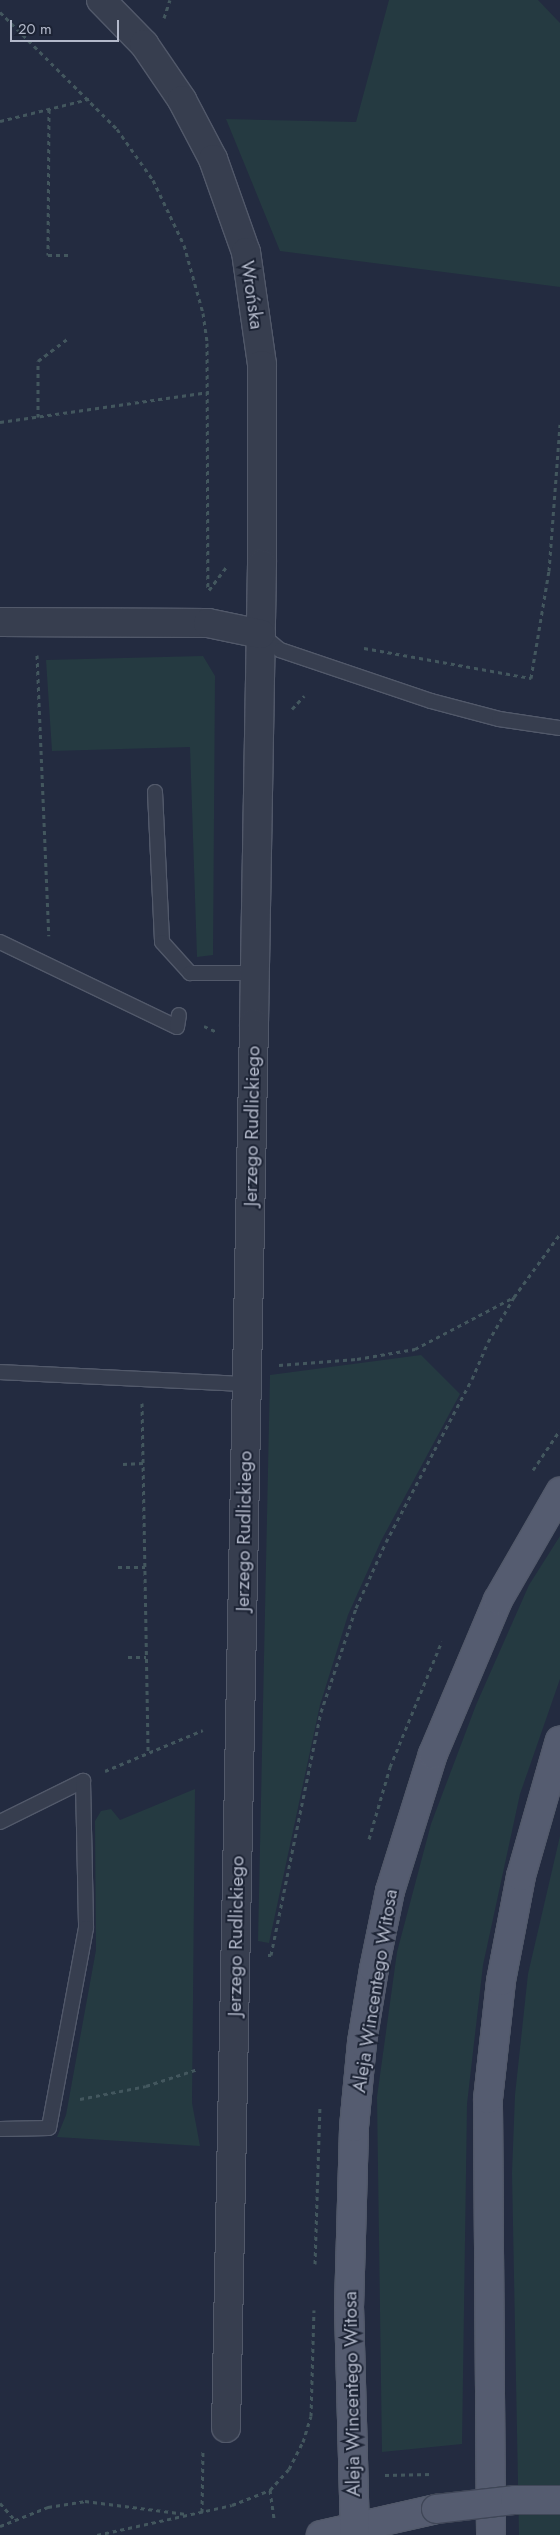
<!DOCTYPE html>
<meta charset="utf-8">
<style>
body{margin:0}
#map{position:relative;width:560px;height:2535px;overflow:hidden;background:#232b40;font-family:Jost,sans-serif}
div>[style]{position:absolute}
.green>*{inset:0;background:#253a41}
.path>*{height:3px;margin-top:-1.5px;transform-origin:0;background:repeating-linear-gradient(90deg,#43575e 0 4px,transparent 0 8px)}
.roads{filter:drop-shadow(1px 0 #52596a) drop-shadow(-1px 0 #52596a) drop-shadow(0 1px #52596a) drop-shadow(0 -1px #52596a)}
.lane>*{height:14px;margin:-7px;padding:0 7px;transform-origin:7px;border-radius:7px;background:#373e4f}
.street>*{height:28px;margin:-14px;padding:0 14px;transform-origin:14px;border-radius:14px;background:#373e4f}
.primary>*{height:28px;margin:-14px;padding:0 14px;transform-origin:14px;border-radius:14px;background:#555c70}
.bridges{filter:drop-shadow(1px 0 #404758) drop-shadow(-1px 0 #404758) drop-shadow(0 1px #404758) drop-shadow(0 -1px #404758)}
.primary-bridge>*{height:28px;margin:-14px;padding:0 14px;transform-origin:14px;border-radius:14px;background:#555c70}
span{translate:-50% -50%;white-space:nowrap;text-align:center;line-height:1.15;-webkit-text-stroke:4px #1c2334;paint-order:stroke}
.street-label{font-size:19px;color:#b3b9ca}
.scale{position:absolute;left:10px;top:20px;width:109px;height:22px;box-sizing:border-box;border:2px solid #b3b9ca;border-top:0;padding-left:6px;font-size:15px;line-height:18px;white-space:nowrap;color:#b3b9ca;-webkit-text-stroke:4px #1c2334;paint-order:stroke}
</style>
<div id="map">
<div class="green">
<i style="clip-path:polygon(389px 0,538px 0,560px 23px,560px 287px,280px 251px,226px 119px,356px 122px)"></i>
<i style="clip-path:polygon(203px 656px,215px 676px,213px 955px,197px 957px,190px 747px,52px 751px,46px 660px)"></i>
<i style="clip-path:polygon(421px 1355px,460px 1394px,381px 1541px,348px 1615px,320px 1705px,269px 1943px,258px 1941px,270px 1375px)"></i>
<i style="clip-path:polygon(560px 1536px,560px 1679px,520px 1794px,483px 1965px,467px 2104px,462px 2444px,382px 2452px,377px 2097px,397px 1952px,431px 1824px,476px 1705px,529px 1585px)"></i>
<i style="clip-path:polygon(195px 1789px,192px 2103px,200px 2146px,57px 2137px,66px 2115px,96px 1950px,95px 1821px,101px 1811px,111px 1809px,120px 1820px)"></i>
<i style="clip-path:polygon(560px 1836px,560px 2535px,519px 2535px,512px 2173px,515px 2095px,528px 1974px)"></i>
</div>
<div class="path">
<i style="left:0;top:12px;width:165px;rotate:45deg"></i>
<i style="left:117px;top:129px;width:62px;rotate:54.8deg"></i>
<i style="left:153px;top:180px;width:72px;rotate:64.5deg"></i>
<i style="left:184px;top:245px;width:71px;rotate:74.4deg"></i>
<i style="left:203px;top:313px;width:30px;rotate:82deg"></i>
<i style="left:207px;top:343px;width:247px;rotate:89.8deg"></i>
<i style="left:164px;top:18px;width:19px;rotate:-72deg"></i>
<i style="left:49px;top:109px;width:146px;rotate:90.4deg"></i>
<i style="left:48px;top:255px;width:22px"></i>
<i style="left:0;top:121px;width:92px;rotate:-13.9deg"></i>
<i style="left:38px;top:417px;width:56px;rotate:-90deg"></i>
<i style="left:38px;top:361px;width:39px;rotate:-37deg"></i>
<i style="left:0;top:422px;width:211px;rotate:-8.2deg"></i>
<i style="left:209px;top:590px;width:31px;rotate:-53deg"></i>
<i style="left:364px;top:648px;width:170px;rotate:10.2deg"></i>
<i style="left:531px;top:678px;width:109px;rotate:-80.5deg"></i>
<i style="left:549px;top:571px;width:147px;rotate:-85.7deg"></i>
<i style="left:37px;top:655px;width:281px;rotate:87.6deg"></i>
<i style="left:292px;top:709px;width:18px;rotate:-47deg"></i>
<i style="left:204px;top:1026px;width:14px;rotate:25deg"></i>
<i style="left:279px;top:1365px;width:78px;rotate:-4.4deg"></i>
<i style="left:357px;top:1359px;width:59px;rotate:-9.8deg"></i>
<i style="left:415px;top:1349px;width:112px;rotate:-27.7deg"></i>
<i style="left:514px;top:1297px;width:78px;rotate:-53.9deg"></i>
<i style="left:142px;top:1403px;width:350px;rotate:89deg"></i>
<i style="left:123px;top:1464px;width:20px;rotate:-3deg"></i>
<i style="left:533px;top:1470px;width:48px;rotate:-56deg"></i>
<i style="left:118px;top:1567px;width:27px"></i>
<i style="left:128px;top:1657px;width:18px"></i>
<i style="left:105px;top:1771px;width:106px;rotate:-22.7deg"></i>
<i style="left:369px;top:1839px;width:75px;rotate:-73.7deg"></i>
<i style="left:390px;top:1767px;width:136px;rotate:-67.6deg"></i>
<i style="left:268px;top:1955px;width:3px"></i>
<i style="left:271px;top:1955px;width:248px;rotate:-78.4deg"></i>
<i style="left:321px;top:1712px;width:110px;rotate:-71.4deg"></i>
<i style="left:356px;top:1608px;width:72px;rotate:-65.6deg"></i>
<i style="left:386px;top:1542px;width:184px;rotate:-62.2deg"></i>
<i style="left:472px;top:1379px;width:40px;rotate:-66.6deg"></i>
<i style="left:488px;top:1342px;width:52px;rotate:-60deg"></i>
<i style="left:80px;top:2099px;width:67px;rotate:-11.1deg"></i>
<i style="left:146px;top:2086px;width:55px;rotate:-18.1deg"></i>
<i style="left:315px;top:2264px;width:156px;rotate:-88.2deg"></i>
<i style="left:385px;top:2475px;width:47px;rotate:-1.2deg"></i>
<i style="left:270px;top:2490px;width:28px;rotate:82deg"></i>
<i style="left:0;top:2503px;width:23px;rotate:49deg"></i>
<i style="left:202px;top:2512px;width:62px;rotate:-89.1deg"></i>
<i style="left:0;top:2526px;width:52px;rotate:-21.6deg"></i>
<i style="left:48px;top:2507px;width:37px;rotate:-9deg"></i>
<i style="left:85px;top:2501px;width:102px;rotate:7.3deg"></i>
<i style="left:97px;top:2535px;width:138px;rotate:-12.5deg"></i>
<i style="left:232px;top:2505px;width:41px;rotate:-21.5deg"></i>
<i style="left:270px;top:2490px;width:28px;rotate:-48deg"></i>
<i style="left:289px;top:2469px;width:30px;rotate:-63deg"></i>
<i style="left:303px;top:2442px;width:27px;rotate:-73deg"></i>
<i style="left:311px;top:2416px;width:106px;rotate:-88.4deg"></i>
</div>
<div class="roads">
<div class="lane">
<i style="left:261px;top:634px;width:25px;rotate:40deg"></i>
<i style="left:280px;top:650px;width:159px;rotate:18.7deg"></i>
<i style="left:431px;top:701px;width:70px;rotate:14.8deg"></i>
<i style="left:499px;top:719px;width:62px;rotate:8.4deg"></i>
<i style="left:155px;top:792px;width:150px;rotate:87.3deg"></i>
<i style="left:162px;top:942px;width:42px;rotate:47.9deg"></i>
<i style="left:190px;top:973px;width:65px"></i>
<i style="left:0;top:942px;width:196px;rotate:25.7deg"></i>
<i style="left:177px;top:1027px;width:12px;rotate:-81deg"></i>
<i style="left:0;top:1372px;width:247px;rotate:2.8deg"></i>
<i style="left:0;top:1822px;width:93px;rotate:-26.3deg"></i>
<i style="left:83px;top:1781px;width:147px;rotate:88.8deg"></i>
<i style="left:86px;top:1928px;width:203px;rotate:100.5deg"></i>
<i style="left:49px;top:2128px;width:49px;rotate:178.8deg"></i>
</div>
<div class="street">
<i style="left:101px;top:0;width:62px;rotate:45.7deg"></i>
<i style="left:144px;top:44px;width:68px;rotate:55.8deg"></i>
<i style="left:182px;top:100px;width:67px;rotate:62.3deg"></i>
<i style="left:213px;top:159px;width:99px;rotate:70.5deg"></i>
<i style="left:246px;top:252px;width:114px;rotate:81.9deg"></i>
<i style="left:262px;top:365px;width:199px;rotate:90deg"></i>
<i style="left:262px;top:564px;width:459px;rotate:91deg"></i>
<i style="left:254px;top:1023px;width:1405px;rotate:91.14deg"></i>
<i style="left:0;top:622px;width:208px;rotate:0.3deg"></i>
<i style="left:208px;top:623px;width:54px;rotate:11.7deg"></i>
</div>
<div class="primary">
<i style="left:321px;top:2535px;width:118px;rotate:-12.7deg"></i>
<i style="left:355px;top:2535px;width:227px;rotate:-91.5deg"></i>
<i style="left:349px;top:2308px;width:181px;rotate:-88.4deg"></i>
<i style="left:354px;top:2127px;width:85px;rotate:-84.6deg"></i>
<i style="left:362px;top:2042px;width:74px;rotate:-80.7deg"></i>
<i style="left:374px;top:1969px;width:80px;rotate:-78.4deg"></i>
<i style="left:390px;top:1891px;width:144px;rotate:-72.6deg"></i>
<i style="left:433px;top:1754px;width:167px;rotate:-67.1deg"></i>
<i style="left:498px;top:1600px;width:125px;rotate:-60.1deg"></i>
<i style="left:491px;top:2535px;width:436px;rotate:-90.4deg"></i>
<i style="left:488px;top:2099px;width:119px;rotate:-83.7deg"></i>
<i style="left:501px;top:1981px;width:107px;rotate:-79.2deg"></i>
<i style="left:521px;top:1876px;width:141px;rotate:-74deg"></i>
</div>
</div>
<div class="bridges">
<div class="primary-bridge">
<i style="left:436px;top:2509px;width:80px;rotate:-6.5deg"></i>
<i style="left:515px;top:2500px;width:45px"></i>
</div>
</div>
<div class="street-label">
<span style="left:252px;top:295px;rotate:82deg">Wrońska</span>
<span style="left:252px;top:1126px;rotate:-89deg">Jerzego Rudlickiego</span>
<span style="left:244px;top:1531px;rotate:-89deg">Jerzego Rudlickiego</span>
<span style="left:236px;top:1936px;rotate:-89deg">Jerzego Rudlickiego</span>
<span style="left:375px;top:1991px;rotate:-81deg">Aleja Wincentego Witosa</span>
<span style="left:352px;top:2394px;rotate:-91deg">Aleja Wincentego Witosa</span>
</div>
<div class="scale">20 m</div>
</div>
